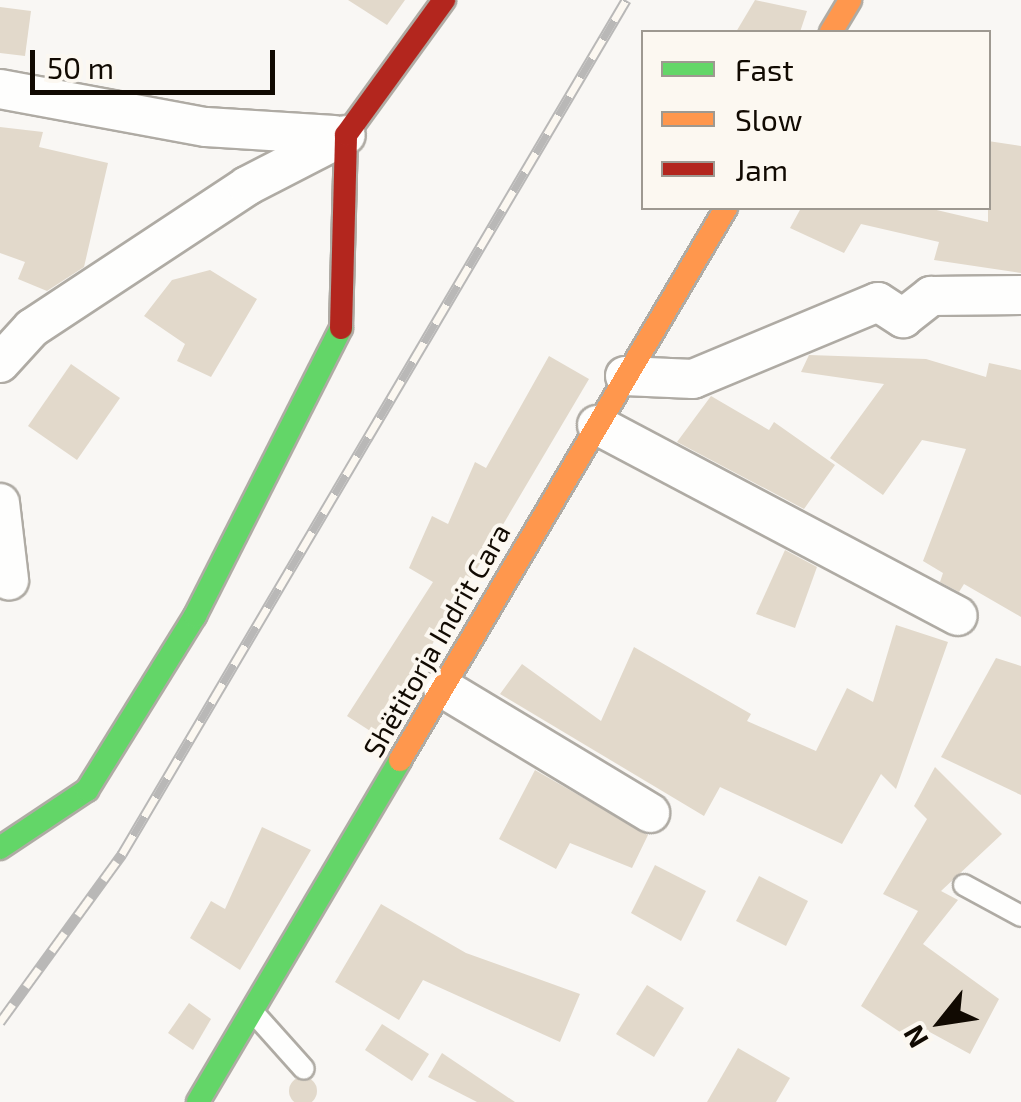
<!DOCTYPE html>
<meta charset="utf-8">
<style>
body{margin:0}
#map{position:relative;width:1021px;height:1102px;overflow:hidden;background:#f9f7f4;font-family:"Exo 2",sans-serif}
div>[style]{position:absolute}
.building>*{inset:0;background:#e2d9cb}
.round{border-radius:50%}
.roads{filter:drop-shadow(2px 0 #afaba4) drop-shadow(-2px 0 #afaba4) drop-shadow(0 2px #afaba4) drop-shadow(0 -2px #afaba4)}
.lane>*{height:20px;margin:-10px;padding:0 10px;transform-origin:10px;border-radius:10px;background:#fefefd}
.street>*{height:38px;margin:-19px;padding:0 19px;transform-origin:19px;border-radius:19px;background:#fefefd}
.fast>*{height:22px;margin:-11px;padding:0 11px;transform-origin:11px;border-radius:11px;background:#63d668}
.slow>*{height:22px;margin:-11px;padding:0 11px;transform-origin:11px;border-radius:11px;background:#ff974d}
.jam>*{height:22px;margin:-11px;padding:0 11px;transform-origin:11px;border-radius:11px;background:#b3261e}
.rail>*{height:11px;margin-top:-5.5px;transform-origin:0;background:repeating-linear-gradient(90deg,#fcf8f1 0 22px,#b9b8b7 0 44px);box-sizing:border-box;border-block:2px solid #b9b8b7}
span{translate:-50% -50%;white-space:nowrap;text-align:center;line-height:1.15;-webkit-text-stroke:8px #fcf8f1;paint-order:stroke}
.street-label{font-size:28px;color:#110a02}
.legend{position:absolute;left:641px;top:30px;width:350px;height:180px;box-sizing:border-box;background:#fcf8f1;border:2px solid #9e9991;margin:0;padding:12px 18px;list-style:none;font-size:30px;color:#110a02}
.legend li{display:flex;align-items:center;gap:20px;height:50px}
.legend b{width:50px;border:2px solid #9e9991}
.north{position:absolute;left:891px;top:972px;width:100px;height:100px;-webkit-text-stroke:8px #fcf8f1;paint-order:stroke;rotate:240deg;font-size:28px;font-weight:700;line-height:40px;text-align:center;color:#110a02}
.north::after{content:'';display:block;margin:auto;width:35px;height:45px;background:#110a02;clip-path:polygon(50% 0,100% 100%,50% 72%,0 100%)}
.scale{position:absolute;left:30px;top:50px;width:245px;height:45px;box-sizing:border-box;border:5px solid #110a02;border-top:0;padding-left:12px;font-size:30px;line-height:35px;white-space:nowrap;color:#110a02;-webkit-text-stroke:8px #fcf8f1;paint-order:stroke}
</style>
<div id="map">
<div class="building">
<i style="clip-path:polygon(348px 0,405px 0,387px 25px)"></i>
<i style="clip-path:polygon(755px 0,807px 11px,800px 32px,736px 32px)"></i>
<i style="clip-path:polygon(0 7px,31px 11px,25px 56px,0 53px)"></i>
<i style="clip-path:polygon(0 127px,43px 132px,39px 147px,108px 163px,84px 267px,47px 291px,18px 279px,25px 262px,0 253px)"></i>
<i style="clip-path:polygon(988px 141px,1021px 146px,1021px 273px,934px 260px,939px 242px,861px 224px,844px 253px,790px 228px,801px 208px,928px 208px,988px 222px)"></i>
<i style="clip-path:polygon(210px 270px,257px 299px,211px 377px,177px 361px,185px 344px,144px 316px,172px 280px)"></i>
<i style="clip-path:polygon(809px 355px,926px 359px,986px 377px,989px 363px,1021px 370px,1021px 617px,964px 584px,959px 592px,940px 582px,943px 573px,923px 561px,966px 449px,922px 440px,883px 495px,830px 458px,884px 384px,801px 372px)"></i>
<i style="clip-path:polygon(549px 356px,589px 379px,378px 736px,347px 716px,433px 582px,409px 568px,432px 516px,448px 524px,475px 462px,486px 468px)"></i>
<i style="clip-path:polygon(71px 364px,120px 398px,77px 460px,28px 426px)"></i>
<i style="clip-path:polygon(711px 396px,769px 430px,774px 422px,835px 465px,804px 509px,677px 442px)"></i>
<i style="clip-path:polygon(785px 550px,817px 567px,795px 628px,756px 614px)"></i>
<i style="clip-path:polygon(896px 625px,948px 642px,896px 789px,881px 774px,842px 844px,720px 787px,704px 816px,500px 694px,522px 664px,601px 721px,634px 647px,751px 714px,747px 721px,816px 751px,847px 688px,873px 702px)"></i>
<i style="clip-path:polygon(996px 658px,1021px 666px,1021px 795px,941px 757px)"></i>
<i style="clip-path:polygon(935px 767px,1002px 834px,941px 891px,958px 900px,923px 944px,999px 999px,970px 1054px,926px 1030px,918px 1044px,861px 1006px,918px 911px,883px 894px,927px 819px,914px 806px)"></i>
<i style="clip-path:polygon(535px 770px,648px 835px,632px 868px,570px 843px,556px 869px,499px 839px)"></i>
<i style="clip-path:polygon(262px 827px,311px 850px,240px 970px,190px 938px,211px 901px,225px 909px)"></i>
<i style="clip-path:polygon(655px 865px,706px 891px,681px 941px,631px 913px)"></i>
<i style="clip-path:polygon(759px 876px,808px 901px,786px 946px,736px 921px)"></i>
<i style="clip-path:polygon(381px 904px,466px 953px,580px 994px,560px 1042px,423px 980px,399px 1020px,335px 982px)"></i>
<i style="clip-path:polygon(647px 985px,684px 1008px,654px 1057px,616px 1034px)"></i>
<i style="clip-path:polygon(189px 1003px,211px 1019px,193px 1050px,168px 1033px)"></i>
<i style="clip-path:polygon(382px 1024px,429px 1054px,412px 1081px,365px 1050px)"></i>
<i style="clip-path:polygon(738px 1048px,790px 1078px,776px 1102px,707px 1102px)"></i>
<i style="clip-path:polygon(442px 1053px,515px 1102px,477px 1102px,428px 1077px)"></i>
<i class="round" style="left:289px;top:1077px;width:28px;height:28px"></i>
</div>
<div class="roads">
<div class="lane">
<i style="left:964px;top:885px;width:65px;rotate:28.5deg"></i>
<i style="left:253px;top:1012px;width:76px;rotate:48.2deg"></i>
</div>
<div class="street">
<i style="left:0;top:89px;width:209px;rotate:10.5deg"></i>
<i style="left:206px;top:127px;width:128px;rotate:3.6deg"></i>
<i style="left:0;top:363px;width:47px;rotate:-47.6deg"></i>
<i style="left:32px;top:328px;width:258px;rotate:-33.4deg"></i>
<i style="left:247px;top:186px;width:111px;rotate:-27.3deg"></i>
<i style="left:625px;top:376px;width:68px;rotate:2.5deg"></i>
<i style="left:693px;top:379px;width:200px;rotate:-22.6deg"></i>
<i style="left:878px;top:302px;width:30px;rotate:33deg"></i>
<i style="left:903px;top:318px;width:36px;rotate:-38deg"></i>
<i style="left:931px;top:296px;width:90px;rotate:-0.6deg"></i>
<i style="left:597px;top:425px;width:408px;rotate:27.9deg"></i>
<i style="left:0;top:503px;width:78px;rotate:83.3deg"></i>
<i style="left:443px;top:688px;width:242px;rotate:31.1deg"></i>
</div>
<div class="fast">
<i style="left:0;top:848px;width:105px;rotate:-33.7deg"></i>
<i style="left:87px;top:790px;width:205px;rotate:-58.2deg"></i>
<i style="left:195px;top:616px;width:323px;rotate:-63.1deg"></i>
<i style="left:198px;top:1102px;width:397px;rotate:-59.4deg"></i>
</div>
<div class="slow">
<i style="left:831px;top:32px;width:37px;rotate:-59deg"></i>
<i style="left:400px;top:760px;width:641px;rotate:-59.43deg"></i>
</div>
<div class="jam">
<i style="left:341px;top:328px;width:193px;rotate:-88.5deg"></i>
<i style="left:346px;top:135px;width:167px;rotate:-54deg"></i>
</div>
</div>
<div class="rail">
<i style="left:0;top:1022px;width:208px;rotate:-54deg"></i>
<i style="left:122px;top:854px;width:992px;rotate:-59.45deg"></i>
</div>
<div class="street-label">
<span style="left:436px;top:640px;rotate:-60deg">Shëtitorja Indrit Cara</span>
</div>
<ul class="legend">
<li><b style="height:12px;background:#63d668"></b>Fast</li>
<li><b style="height:12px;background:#ff974d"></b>Slow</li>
<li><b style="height:12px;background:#b3261e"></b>Jam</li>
</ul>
<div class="north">N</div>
<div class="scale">50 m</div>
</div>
